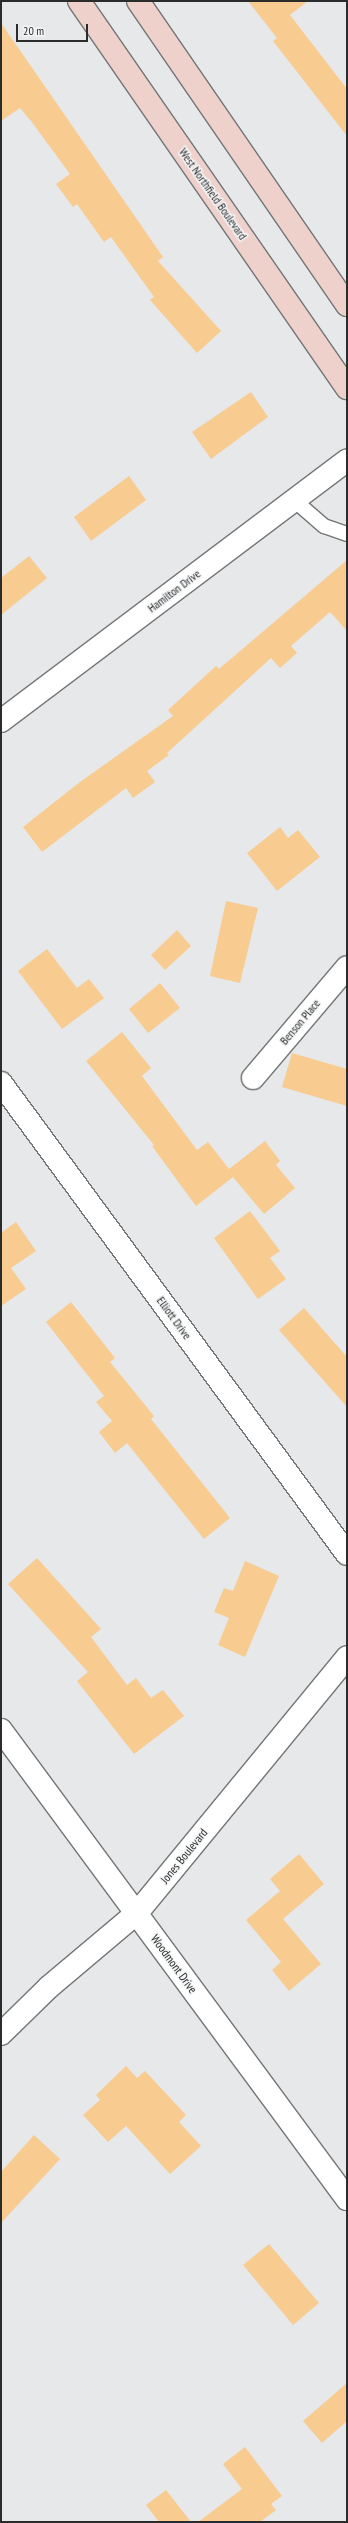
<!DOCTYPE html>
<style>
body{margin:0}
#map{position:relative;width:348px;height:2523px;overflow:hidden;background:#e6e8e9;font-family:"PT Sans Narrow",sans-serif}
div>[style]{position:absolute}
.building>*{inset:0;background:#f8cb91}
.roads{filter:drop-shadow(1px 0 #757677) drop-shadow(-1px 0 #757677) drop-shadow(0 1px #757677) drop-shadow(0 -1px #757677)}
.service>*{height:14px;margin:-7px;padding:0 7px;transform-origin:7px;border-radius:7px;background:#fff}
.minor>*{height:22px;margin:-11px;padding:0 11px;transform-origin:11px;border-radius:11px;background:#fff}
.secondary>*{height:22px;margin:-11px;padding:0 11px;transform-origin:11px;border-radius:11px;background:#efd1cc}
span{translate:-50% -50%;white-space:nowrap;text-align:center;line-height:1.15;-webkit-text-stroke:3px #f4f5f6;paint-order:stroke}
.street-label{font-size:12px;color:#2a2b2b}
.frame{position:absolute;inset:0;border:2px solid #2a2b2b;pointer-events:none}
.scale{position:absolute;left:16px;top:24px;width:72px;height:18px;box-sizing:border-box;border:2px solid #2a2b2b;border-top:0;padding-left:5px;font-size:12px;line-height:14px;white-space:nowrap;color:#2a2b2b;-webkit-text-stroke:3px #f4f5f6;paint-order:stroke}
</style>
<div id="map">
<div class="building">
<i style="clip-path:polygon(248px 1px,308px 1px,290px 15px,347px 89px,347px 136px,273px 41px,277px 38px)"></i>
<i style="clip-path:polygon(1px 23px,163px 257px,158px 261px,221px 331px,197px 353px,150px 300px,154px 297px,111px 237px,104px 242px,77px 204px,73px 207px,56px 184px,70px 174px,31px 121px,20px 108px,1px 121px)"></i>
<i style="clip-path:polygon(251px 392px,268px 417px,211px 459px,192px 432px)"></i>
<i style="clip-path:polygon(129px 476px,146px 500px,91px 541px,74px 517px)"></i>
<i style="clip-path:polygon(29px 556px,47px 578px,1px 615px,1px 578px)"></i>
<i style="clip-path:polygon(347px 560px,347px 631px,330px 612px,291px 646px,297px 653px,280px 668px,271px 658px,167px 753px,169px 755px,147px 771px,155px 782px,133px 798px,126px 788px,42px 852px,23px 827px,80px 782px,173px 716px,168px 710px,216px 666px,219px 669px)"></i>
<i style="clip-path:polygon(280px 827px,288px 838px,298px 830px,320px 857px,277px 891px,247px 853px)"></i>
<i style="clip-path:polygon(226px 901px,258px 908px,240px 983px,210px 976px)"></i>
<i style="clip-path:polygon(177px 930px,191px 946px,165px 970px,151px 955px)"></i>
<i style="clip-path:polygon(47px 949px,77px 988px,89px 979px,104px 998px,62px 1029px,18px 971px)"></i>
<i style="clip-path:polygon(160px 983px,180px 1008px,148px 1033px,129px 1009px)"></i>
<i style="clip-path:polygon(122px 1032px,151px 1068px,142px 1076px,197px 1150px,208px 1142px,229px 1169px,265px 1141px,280px 1161px,276px 1165px,295px 1188px,264px 1214px,233px 1177px,196px 1206px,152px 1146px,154px 1145px,86px 1061px)"></i>
<i style="clip-path:polygon(292px 1053px,347px 1069px,347px 1106px,282px 1087px)"></i>
<i style="clip-path:polygon(250px 1211px,280px 1251px,270px 1258px,286px 1279px,258px 1299px,214px 1238px)"></i>
<i style="clip-path:polygon(16px 1222px,36px 1251px,11px 1268px,26px 1289px,1px 1306px,1px 1233px)"></i>
<i style="clip-path:polygon(71px 1302px,115px 1358px,110px 1362px,154px 1416px,151px 1419px,230px 1518px,204px 1539px,127px 1443px,115px 1453px,99px 1432px,112px 1421px,96px 1402px,104px 1396px,46px 1322px)"></i>
<i style="clip-path:polygon(304px 1308px,347px 1357px,347px 1407px,279px 1330px)"></i>
<i style="clip-path:polygon(37px 1558px,101px 1629px,91px 1637px,127px 1685px,136px 1678px,151px 1698px,163px 1690px,184px 1716px,134px 1754px,77px 1681px,88px 1672px,8px 1584px)"></i>
<i style="clip-path:polygon(245px 1561px,279px 1576px,245px 1657px,218px 1645px,229px 1618px,214px 1612px,224px 1588px,233px 1591px)"></i>
<i style="clip-path:polygon(299px 1854px,324px 1884px,283px 1919px,321px 1964px,289px 1991px,272px 1970px,281px 1962px,246px 1920px,280px 1891px,270px 1879px)"></i>
<i style="clip-path:polygon(126px 2066px,137px 2078px,145px 2071px,186px 2115px,179px 2122px,201px 2146px,170px 2174px,126px 2126px,108px 2142px,83px 2115px,100px 2100px,96px 2095px)"></i>
<i style="clip-path:polygon(34px 2135px,60px 2159px,1px 2223px,1px 2172px)"></i>
<i style="clip-path:polygon(269px 2244px,319px 2303px,293px 2325px,243px 2265px)"></i>
<i style="clip-path:polygon(347px 2383px,347px 2421px,322px 2443px,303px 2421px)"></i>
<i style="clip-path:polygon(245px 2447px,282px 2496px,271px 2504px,276px 2510px,260px 2522px,198px 2522px,242px 2489px,223px 2464px)"></i>
<i style="clip-path:polygon(166px 2490px,191px 2522px,159px 2522px,146px 2505px)"></i>
</div>
<div class="roads">
<div class="service">
<i style="left:294px;top:500px;width:40px;rotate:41deg"></i>
<i style="left:324px;top:526px;width:24px;rotate:19deg"></i>
</div>
<div class="minor">
<i style="left:1px;top:721px;width:433px;rotate:-37deg"></i>
<i style="left:253px;top:1078px;width:145px;rotate:-49.7deg"></i>
<i style="left:1px;top:1083px;width:584px;rotate:53.7deg"></i>
<i style="left:1px;top:1730px;width:583px;rotate:53.58deg"></i>
<i style="left:1px;top:2034px;width:67px;rotate:-44.4deg"></i>
<i style="left:49px;top:1987px;width:115px;rotate:-40.1deg"></i>
<i style="left:137px;top:1913px;width:331px;rotate:-50.6deg"></i>
</div>
<div class="secondary">
<i style="left:79px;top:1px;width:471px;rotate:55.3deg"></i>
<i style="left:138px;top:1px;width:369px;rotate:55.5deg"></i>
</div>
</div>
<div class="street-label">
<span style="left:213px;top:194px;rotate:55deg">West Northfield Boulevard</span>
<span style="left:174px;top:591px;rotate:-37deg">Hamilton Drive</span>
<span style="left:300px;top:1022px;rotate:-50deg">Benson Place</span>
<span style="left:174px;top:1318px;rotate:54deg">Elliott Drive</span>
<span style="left:184px;top:1856px;rotate:-51deg">Jones Boulevard</span>
<span style="left:174px;top:1964px;rotate:54deg">Woodmont Drive</span>
</div>
<div class="frame"></div>
<div class="scale">20 m</div>
</div>
